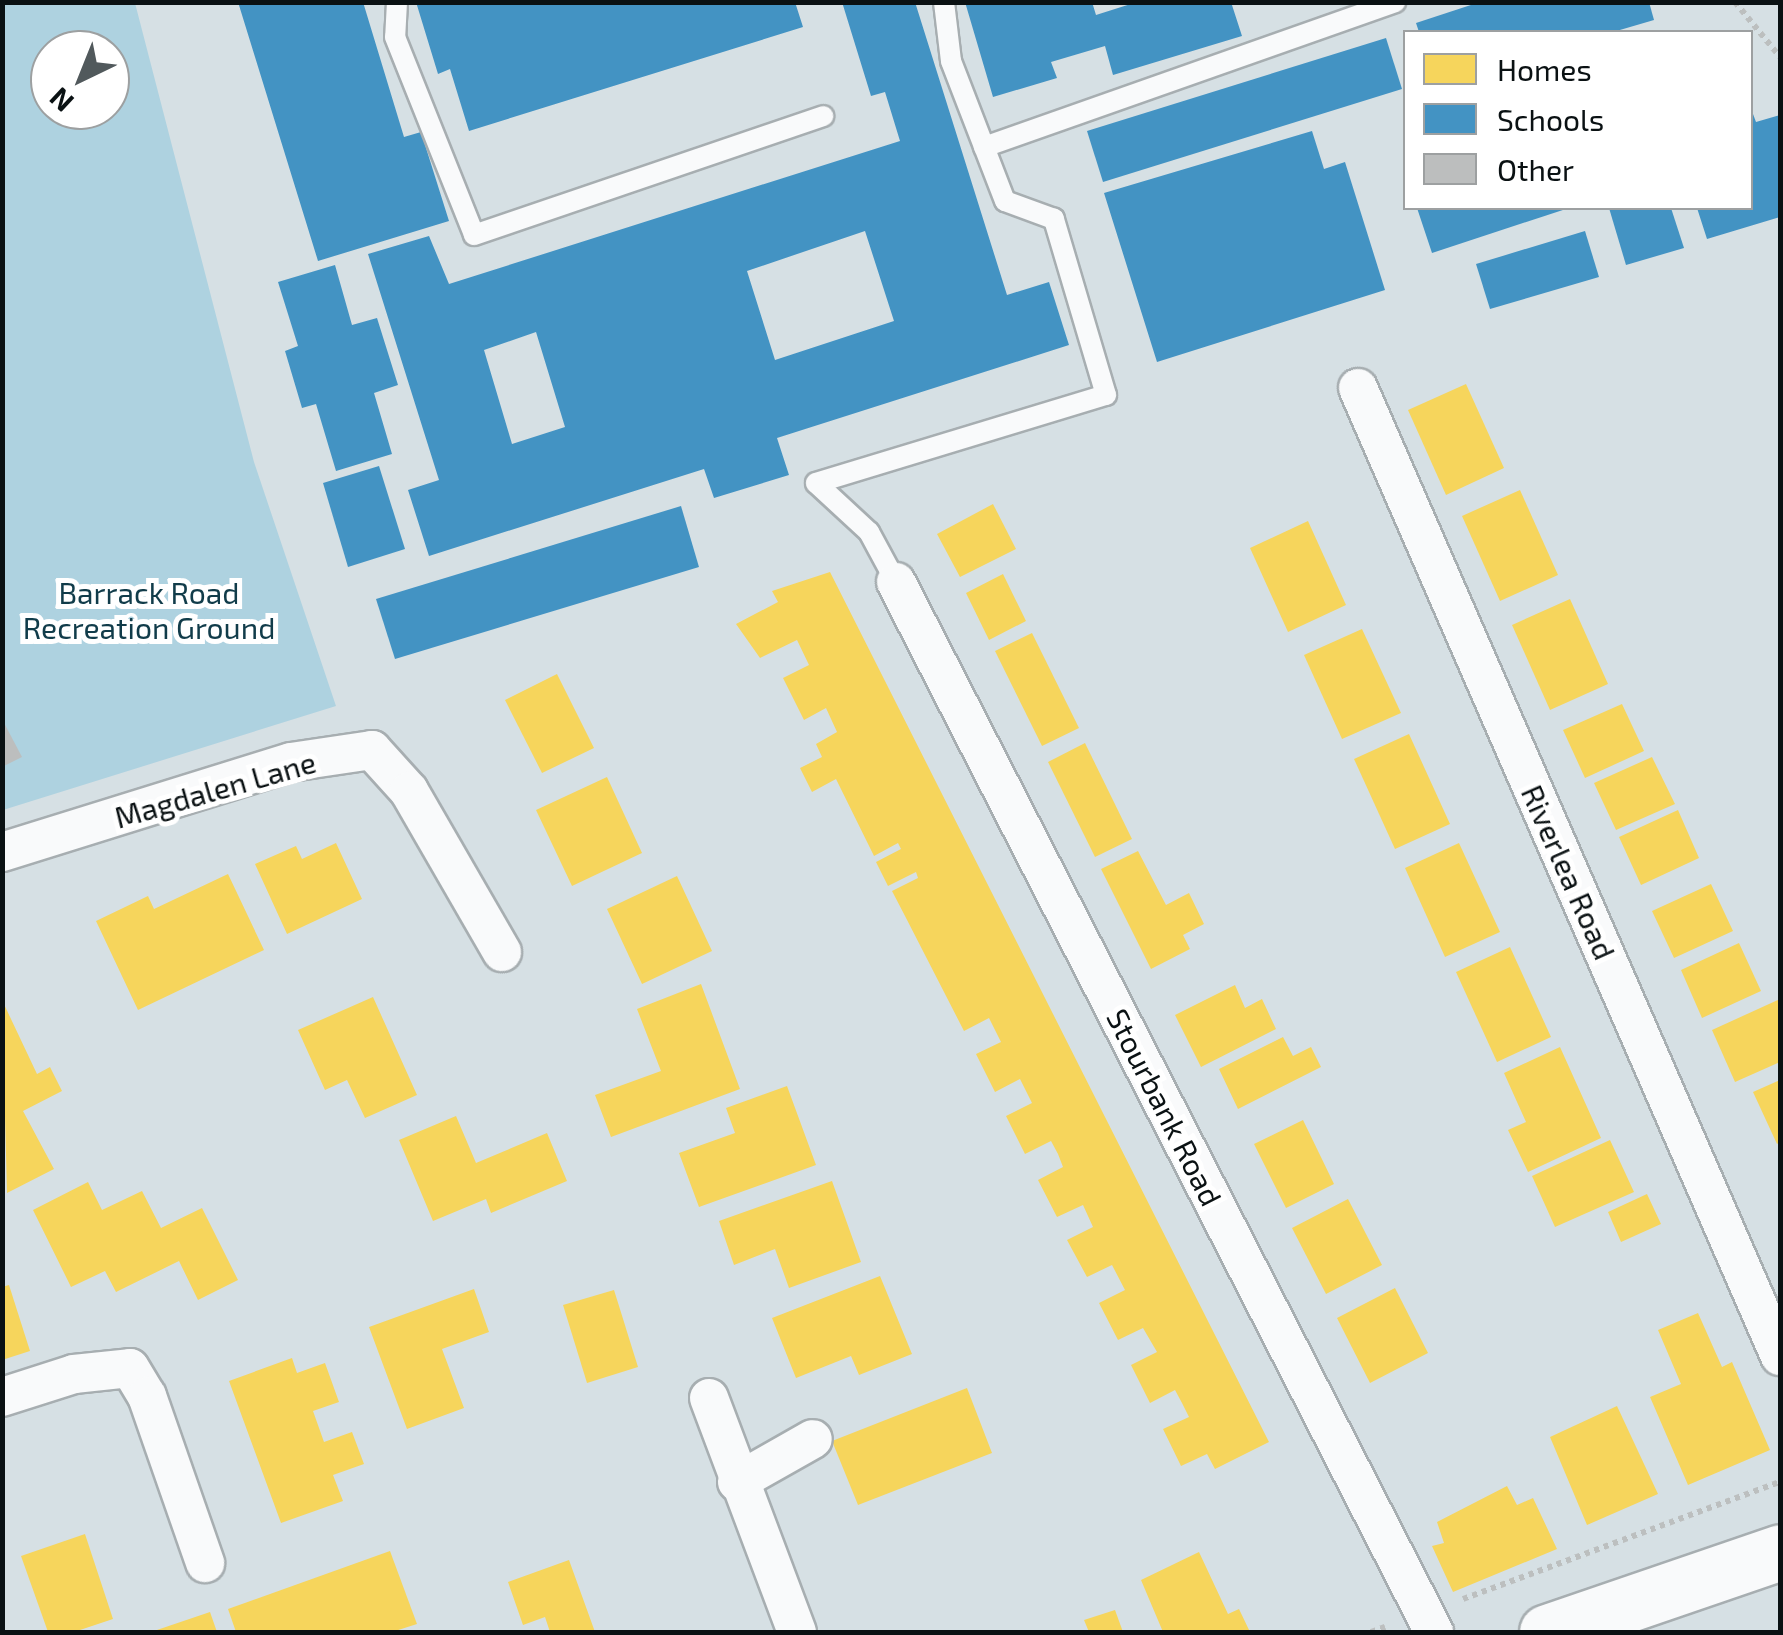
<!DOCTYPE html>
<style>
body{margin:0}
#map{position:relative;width:1783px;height:1635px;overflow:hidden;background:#d6e0e4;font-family:"Exo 2",sans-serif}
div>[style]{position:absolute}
.green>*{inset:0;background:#aed2e0}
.homes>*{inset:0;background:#f6d55c}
.schools>*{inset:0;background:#4393c3}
.building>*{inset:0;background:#bcbebe}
.path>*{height:6px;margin-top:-3px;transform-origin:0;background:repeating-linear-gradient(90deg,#bcbfbf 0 5px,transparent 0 10px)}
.roads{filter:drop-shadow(2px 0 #a7aeb1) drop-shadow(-2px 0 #a7aeb1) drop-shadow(0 2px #a7aeb1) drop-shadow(0 -2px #a7aeb1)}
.lane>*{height:20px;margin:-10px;padding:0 10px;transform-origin:10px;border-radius:10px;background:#f9fafb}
.street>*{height:38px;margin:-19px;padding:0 19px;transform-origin:19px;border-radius:19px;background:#f9fafb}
.secondary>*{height:55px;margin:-27.5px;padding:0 27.5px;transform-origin:27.5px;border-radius:27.5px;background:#f9fafb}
span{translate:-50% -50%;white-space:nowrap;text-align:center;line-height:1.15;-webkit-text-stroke:10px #fff;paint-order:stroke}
.park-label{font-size:30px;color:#113c4a}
.street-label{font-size:30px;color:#0a1113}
.frame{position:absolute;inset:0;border:5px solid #0a1113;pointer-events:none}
.legend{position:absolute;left:1403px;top:30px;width:350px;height:180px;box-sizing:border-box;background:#fff;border:2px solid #9da0a1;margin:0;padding:12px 18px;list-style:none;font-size:30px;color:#0a1113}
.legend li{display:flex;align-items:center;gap:20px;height:50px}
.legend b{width:50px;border:2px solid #9da0a1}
.north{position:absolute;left:30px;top:30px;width:100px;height:100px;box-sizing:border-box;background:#fff;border:2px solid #9da0a1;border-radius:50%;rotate:223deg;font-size:28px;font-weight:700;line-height:40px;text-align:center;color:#0a1113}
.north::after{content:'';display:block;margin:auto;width:35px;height:45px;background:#51595c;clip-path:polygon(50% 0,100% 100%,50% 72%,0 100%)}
</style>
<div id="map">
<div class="green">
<i style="clip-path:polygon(evenodd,3px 3px,135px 3px,254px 462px,336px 706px,3px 810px,3px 3px,50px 50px,110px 50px,110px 110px,50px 110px,50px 50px)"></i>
</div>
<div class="homes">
<i style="clip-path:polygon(1466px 384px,1504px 468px,1446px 495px,1408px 410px)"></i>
<i style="clip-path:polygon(1520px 490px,1558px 575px,1500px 601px,1462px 516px)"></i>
<i style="clip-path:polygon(993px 504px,1016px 549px,960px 577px,937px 534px)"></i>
<i style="clip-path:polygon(1308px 521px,1346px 605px,1288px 632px,1250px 548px)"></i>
<i style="clip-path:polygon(830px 572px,1269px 1442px,1215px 1469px,1207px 1454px,1181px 1466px,1163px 1429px,1189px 1417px,1182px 1403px,1175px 1390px,1150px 1403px,1131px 1365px,1157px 1352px,1143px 1328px,1118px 1340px,1099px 1303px,1125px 1290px,1112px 1265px,1087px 1277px,1067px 1240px,1093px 1227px,1083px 1205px,1057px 1217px,1038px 1180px,1063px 1167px,1058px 1154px,1051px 1141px,1025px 1154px,1006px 1116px,1032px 1103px,1020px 1079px,995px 1092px,976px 1054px,1001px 1042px,989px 1018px,964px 1031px,905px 916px,892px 891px,918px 878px,916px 872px,888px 886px,876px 862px,901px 849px,898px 843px,874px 856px,836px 779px,812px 792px,800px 768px,822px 757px,816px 744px,837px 732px,826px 708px,804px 720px,783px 678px,809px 665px,797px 640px,760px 658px,736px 624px,778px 602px,772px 591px)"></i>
<i style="clip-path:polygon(1003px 574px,1026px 621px,989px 640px,966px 593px)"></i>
<i style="clip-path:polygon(1570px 599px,1608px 684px,1550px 710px,1512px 625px)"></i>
<i style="clip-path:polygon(1362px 629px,1401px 713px,1342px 739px,1304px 655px)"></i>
<i style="clip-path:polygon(1032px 633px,1079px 728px,1042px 746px,995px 651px)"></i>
<i style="clip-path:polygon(557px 674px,594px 748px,542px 773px,505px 700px)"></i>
<i style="clip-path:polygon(1622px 704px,1644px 751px,1585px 778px,1563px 730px)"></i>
<i style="clip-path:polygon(1409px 734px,1450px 824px,1395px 849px,1354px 759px)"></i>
<i style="clip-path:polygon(1085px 743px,1132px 839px,1095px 857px,1048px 762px)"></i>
<i style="clip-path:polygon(1652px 757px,1675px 804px,1616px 830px,1594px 783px)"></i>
<i style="clip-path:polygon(607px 777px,642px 853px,572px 886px,536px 810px)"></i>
<i style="clip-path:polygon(1678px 810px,1699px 858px,1641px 885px,1619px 837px)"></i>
<i style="clip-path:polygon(336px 843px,362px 899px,287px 934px,255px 864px,296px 846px,302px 859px)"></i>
<i style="clip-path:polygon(1459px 843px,1500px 932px,1445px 957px,1405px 868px)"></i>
<i style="clip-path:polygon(1138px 851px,1166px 905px,1189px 893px,1204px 924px,1183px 935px,1190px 949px,1151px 969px,1101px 869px)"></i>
<i style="clip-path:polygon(228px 874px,264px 950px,138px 1010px,96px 921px,148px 896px,154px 909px)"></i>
<i style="clip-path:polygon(677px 876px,712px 951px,642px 984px,607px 909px)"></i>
<i style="clip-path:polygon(1711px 884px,1733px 931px,1674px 958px,1652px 911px)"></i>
<i style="clip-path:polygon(1739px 943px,1761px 991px,1702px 1018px,1681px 970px)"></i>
<i style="clip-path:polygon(1510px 947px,1551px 1037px,1497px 1062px,1456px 972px)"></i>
<i style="clip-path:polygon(701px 984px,740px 1089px,611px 1137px,595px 1095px,661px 1071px,637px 1009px)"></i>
<i style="clip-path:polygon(1235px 985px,1245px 1008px,1262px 999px,1276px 1029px,1201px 1067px,1175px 1015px)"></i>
<i style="clip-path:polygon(373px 997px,417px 1095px,365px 1118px,347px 1080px,325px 1090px,298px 1030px)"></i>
<i style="clip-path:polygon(1780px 999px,1780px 1062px,1735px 1082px,1712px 1030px)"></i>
<i style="clip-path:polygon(2px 1000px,37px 1074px,50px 1067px,62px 1091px,23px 1111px,54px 1169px,7px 1193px)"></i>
<i style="clip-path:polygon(1283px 1037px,1293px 1056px,1311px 1047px,1321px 1067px,1238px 1109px,1219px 1069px)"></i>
<i style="clip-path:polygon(1560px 1047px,1601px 1138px,1528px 1172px,1508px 1130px,1526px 1122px,1504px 1073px)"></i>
<i style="clip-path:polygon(1780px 1080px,1780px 1142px,1777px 1144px,1753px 1092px)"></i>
<i style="clip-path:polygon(787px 1086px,816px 1165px,699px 1207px,679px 1153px,735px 1133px,726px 1108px)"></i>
<i style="clip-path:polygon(456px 1116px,476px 1163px,547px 1133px,567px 1181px,491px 1213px,486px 1199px,433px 1221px,399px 1140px)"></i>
<i style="clip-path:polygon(1303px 1120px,1334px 1184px,1286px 1208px,1254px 1144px)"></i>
<i style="clip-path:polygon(1610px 1140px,1634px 1192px,1555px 1227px,1532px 1176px)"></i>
<i style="clip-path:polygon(832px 1181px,861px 1262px,789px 1288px,775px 1249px,734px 1265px,719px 1221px)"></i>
<i style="clip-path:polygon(88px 1182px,102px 1210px,142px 1191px,161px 1228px,202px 1208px,238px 1280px,198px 1300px,179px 1261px,116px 1292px,105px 1271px,71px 1287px,33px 1210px)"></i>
<i style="clip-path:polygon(1647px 1194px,1661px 1224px,1621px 1242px,1608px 1212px)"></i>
<i style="clip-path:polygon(1348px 1199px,1382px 1265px,1326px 1294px,1292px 1228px)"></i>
<i style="clip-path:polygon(880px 1276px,912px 1354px,859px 1375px,851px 1356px,796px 1378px,772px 1318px)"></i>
<i style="clip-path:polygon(9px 1285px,30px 1351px,2px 1360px,2px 1287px)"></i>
<i style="clip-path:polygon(1395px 1288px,1428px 1353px,1370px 1383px,1337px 1318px)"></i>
<i style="clip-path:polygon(474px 1289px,489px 1332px,442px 1349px,464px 1408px,407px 1429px,369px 1327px)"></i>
<i style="clip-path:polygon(614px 1290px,638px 1367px,587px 1383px,563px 1305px)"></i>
<i style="clip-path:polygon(1698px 1313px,1722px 1367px,1732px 1362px,1770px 1450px,1688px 1485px,1650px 1397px,1681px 1384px,1658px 1330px)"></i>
<i style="clip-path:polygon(292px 1358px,297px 1373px,325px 1363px,339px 1402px,313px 1411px,324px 1442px,352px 1432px,364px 1464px,333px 1475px,343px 1501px,281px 1523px,229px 1381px)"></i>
<i style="clip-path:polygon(967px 1388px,992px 1453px,858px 1505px,832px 1441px)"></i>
<i style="clip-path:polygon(1617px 1406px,1658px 1494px,1587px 1525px,1550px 1437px)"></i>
<i style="clip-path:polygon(1507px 1486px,1517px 1505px,1533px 1498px,1557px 1549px,1453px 1592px,1432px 1546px,1444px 1543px,1437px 1522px)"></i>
<i style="clip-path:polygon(85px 1534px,113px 1619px,74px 1632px,48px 1632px,21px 1556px)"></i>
<i style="clip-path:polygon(390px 1551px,417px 1624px,392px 1632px,236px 1632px,228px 1609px)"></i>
<i style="clip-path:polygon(1199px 1552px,1228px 1614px,1239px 1609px,1250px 1632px,1163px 1632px,1141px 1580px)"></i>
<i style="clip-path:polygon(569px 1560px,595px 1632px,550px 1632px,545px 1617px,523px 1625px,508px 1582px)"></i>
<i style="clip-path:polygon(1115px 1610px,1123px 1632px,1089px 1632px,1084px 1620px)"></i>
<i style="clip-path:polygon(210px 1612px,217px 1632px,151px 1632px)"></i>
</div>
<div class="schools">
<i style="clip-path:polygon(238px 2px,363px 2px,404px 137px,421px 132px,449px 221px,318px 261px)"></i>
<i style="clip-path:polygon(416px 2px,795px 2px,803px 27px,469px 131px,450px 69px,438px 74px)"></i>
<i style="clip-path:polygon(evenodd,842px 2px,915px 2px,1007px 295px,1049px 282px,1069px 345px,777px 438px,789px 475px,714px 498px,704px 469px,429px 556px,408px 490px,439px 480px,368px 254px,429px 236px,449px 284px,900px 141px,885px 92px,871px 96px,842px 2px,865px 231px,894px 321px,775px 360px,747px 271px,865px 231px,842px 2px,536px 332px,565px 427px,512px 444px,484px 350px,536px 332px)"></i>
<i style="clip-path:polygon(965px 2px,1092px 2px,1096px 15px,1137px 2px,1231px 2px,1242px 36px,1113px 75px,1105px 46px,1051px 62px,1057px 78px,993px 97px)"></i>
<i style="clip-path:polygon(1480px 2px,1649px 2px,1654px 20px,1613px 32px,1419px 32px,1416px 23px)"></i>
<i style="clip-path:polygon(1386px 38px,1402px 89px,1103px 182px,1087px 131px)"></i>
<i style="clip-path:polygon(1750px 106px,1756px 122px,1780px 115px,1780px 217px,1707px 239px,1697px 208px,1750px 208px)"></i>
<i style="clip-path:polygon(1312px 131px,1324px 169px,1345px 162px,1385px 290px,1157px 362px,1104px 193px)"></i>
<i style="clip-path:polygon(1417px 208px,1569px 208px,1432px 253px)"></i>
<i style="clip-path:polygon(1609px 208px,1671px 208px,1684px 248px,1626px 265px)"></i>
<i style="clip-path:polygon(1585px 231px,1599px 277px,1490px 309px,1476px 264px)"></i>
<i style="clip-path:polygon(335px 265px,352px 325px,377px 318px,398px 385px,374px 393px,392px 454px,336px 471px,316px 404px,302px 408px,285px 351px,298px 346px,278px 282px)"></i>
<i style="clip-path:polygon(379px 466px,405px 549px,348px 567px,323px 483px)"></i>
<i style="clip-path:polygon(681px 506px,699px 567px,395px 659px,376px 599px)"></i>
</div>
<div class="building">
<i style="clip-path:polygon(2px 719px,22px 757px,2px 767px)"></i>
</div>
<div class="path">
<i style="left:1735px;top:2px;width:71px;rotate:50.7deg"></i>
<i style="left:1463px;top:1599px;width:338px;rotate:-20.3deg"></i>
<i style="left:1371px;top:1632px;width:15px;rotate:-20deg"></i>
</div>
<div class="roads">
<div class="lane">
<i style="left:397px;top:2px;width:35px;rotate:93deg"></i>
<i style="left:395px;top:37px;width:213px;rotate:68.2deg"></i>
<i style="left:474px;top:235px;width:369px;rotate:-18.8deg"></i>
<i style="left:984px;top:147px;width:436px;rotate:-19.4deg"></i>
<i style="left:896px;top:582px;width:57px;rotate:-118.4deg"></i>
<i style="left:869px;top:532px;width:72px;rotate:-137.2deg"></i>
<i style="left:816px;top:483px;width:303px;rotate:-16.9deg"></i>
<i style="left:1106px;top:395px;width:184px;rotate:-106.5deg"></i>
<i style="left:1054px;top:219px;width:52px;rotate:-159.8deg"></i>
<i style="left:1005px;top:201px;width:150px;rotate:-111.1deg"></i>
<i style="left:951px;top:61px;width:59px;rotate:-96.8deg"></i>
</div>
<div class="street">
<i style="left:1358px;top:388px;width:1056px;rotate:66.45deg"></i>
<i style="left:896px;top:582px;width:1180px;rotate:62.87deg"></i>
<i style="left:2px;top:852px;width:303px;rotate:-17.3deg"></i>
<i style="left:291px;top:762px;width:82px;rotate:-8.4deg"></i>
<i style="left:372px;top:750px;width:55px;rotate:47.9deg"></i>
<i style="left:409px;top:791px;width:186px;rotate:60deg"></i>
<i style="left:2px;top:1397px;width:76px;rotate:-17.7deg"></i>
<i style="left:74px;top:1374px;width:56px;rotate:-6.1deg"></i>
<i style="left:130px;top:1368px;width:33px;rotate:59deg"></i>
<i style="left:147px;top:1396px;width:177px;rotate:70.8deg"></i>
<i style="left:709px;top:1398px;width:250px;rotate:69.4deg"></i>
<i style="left:737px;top:1482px;width:87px;rotate:-29.5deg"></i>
</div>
<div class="secondary">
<i style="left:1547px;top:1632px;width:246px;rotate:-18.9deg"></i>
</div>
</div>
<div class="park-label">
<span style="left:149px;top:609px">Barrack Road<br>Recreation Ground</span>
</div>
<div class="street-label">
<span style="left:215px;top:789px;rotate:-16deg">Magdalen Lane</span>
<span style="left:1569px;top:872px;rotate:66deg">Riverlea Road</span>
<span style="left:1165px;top:1107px;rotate:63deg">Stourbank Road</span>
</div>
<div class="frame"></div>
<ul class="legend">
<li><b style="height:28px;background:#f6d55c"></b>Homes</li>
<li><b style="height:28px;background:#4393c3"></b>Schools</li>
<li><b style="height:28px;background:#bcbebe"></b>Other</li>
</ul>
<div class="north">N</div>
</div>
